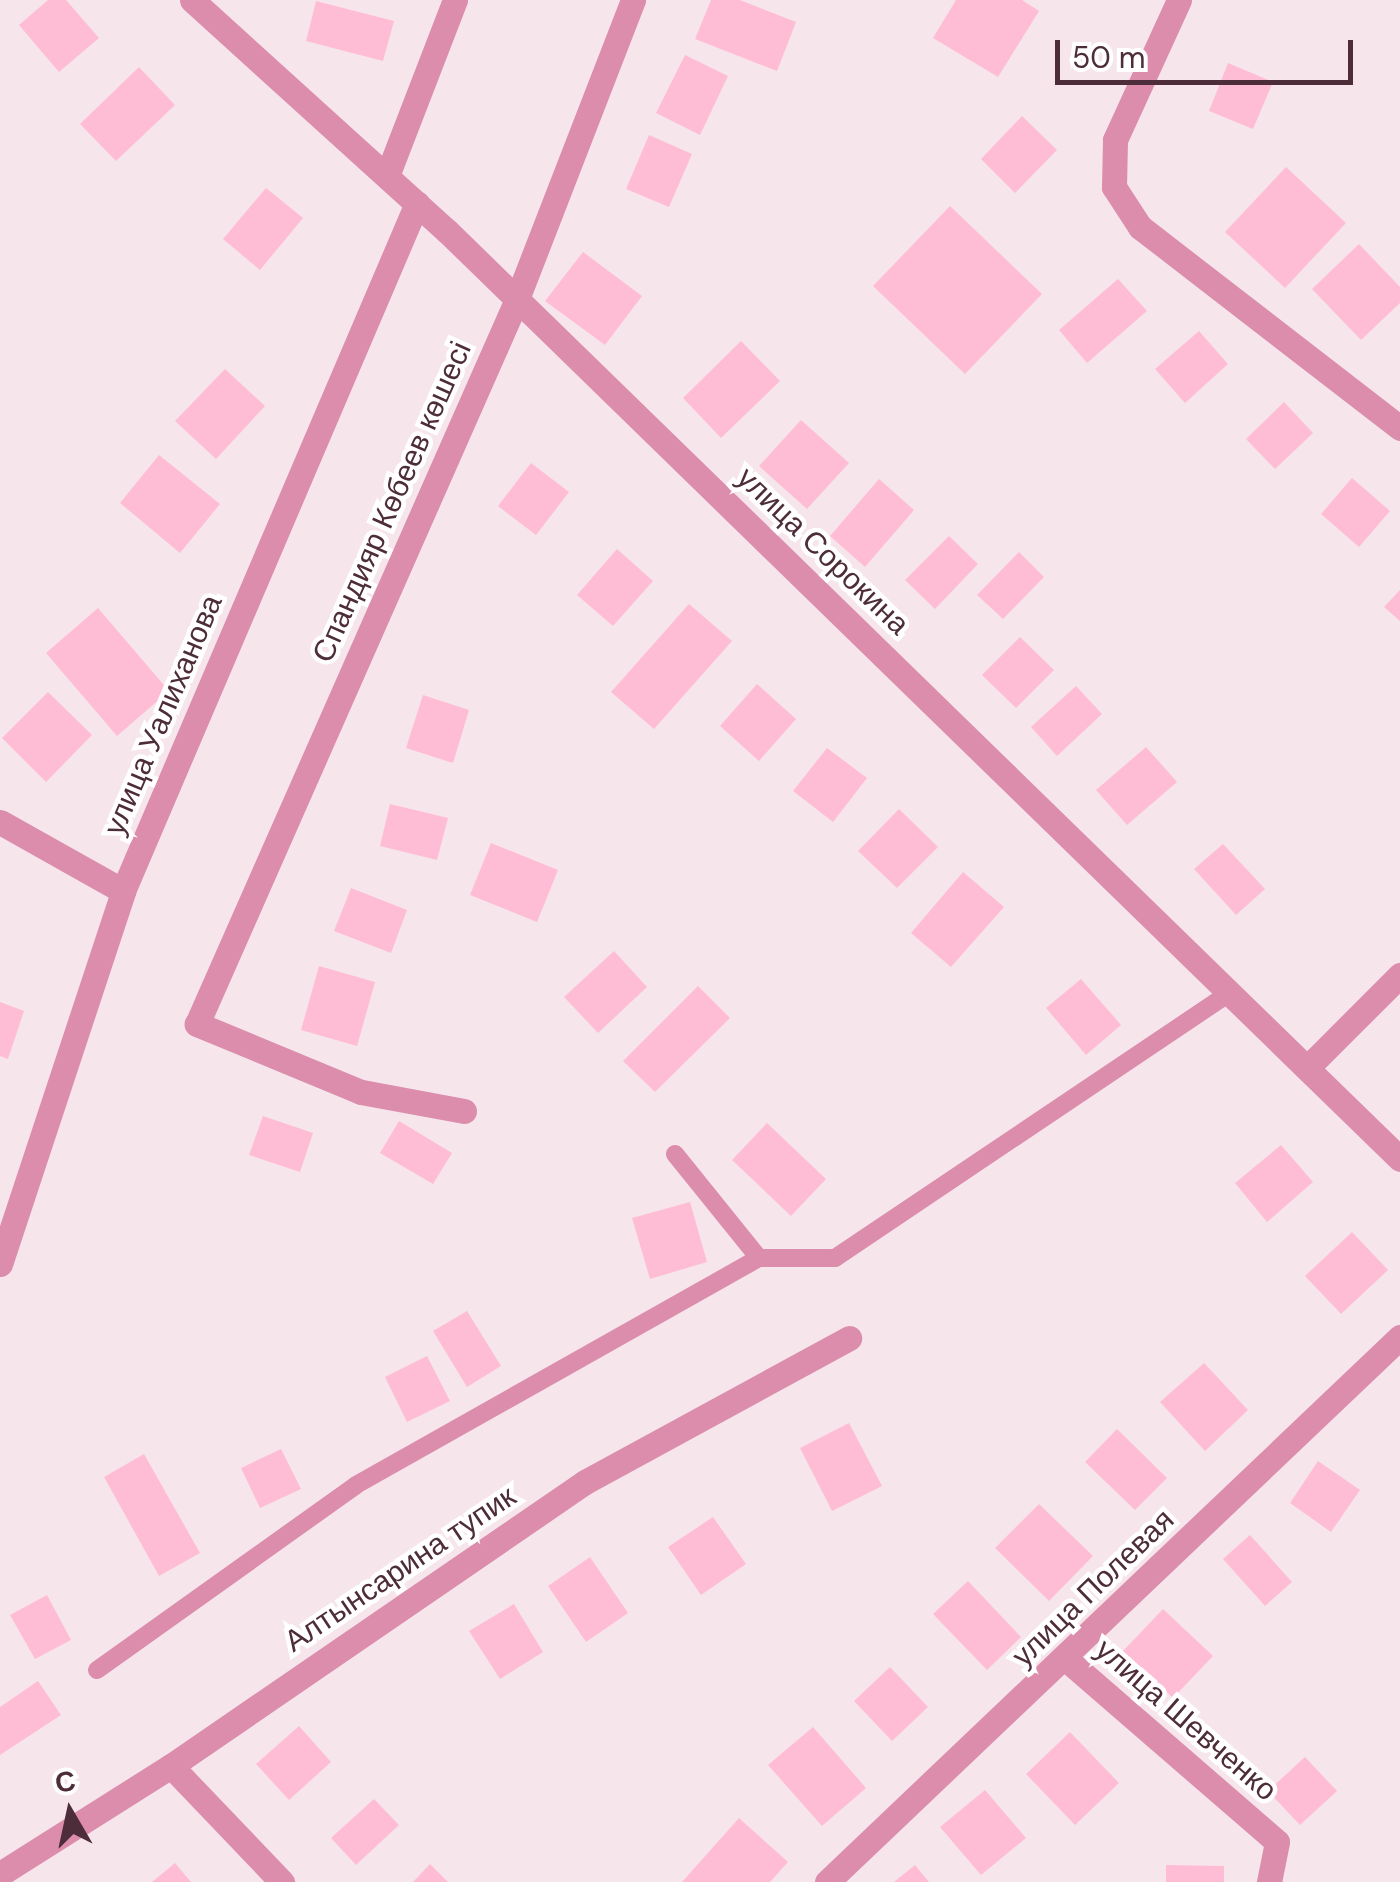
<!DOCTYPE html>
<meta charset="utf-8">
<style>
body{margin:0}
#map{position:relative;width:1400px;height:1882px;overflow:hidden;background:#f6e5eb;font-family:"DM Sans",sans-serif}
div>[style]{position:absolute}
.building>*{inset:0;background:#ffbdd5}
.lane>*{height:18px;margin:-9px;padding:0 9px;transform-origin:9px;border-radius:9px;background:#db8dab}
.street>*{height:25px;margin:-12.5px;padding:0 12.5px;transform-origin:12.5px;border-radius:12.5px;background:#db8dab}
span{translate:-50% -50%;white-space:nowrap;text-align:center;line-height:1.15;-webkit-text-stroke:9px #fff;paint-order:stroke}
.street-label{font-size:30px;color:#4d2d39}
.north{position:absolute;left:20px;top:1762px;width:100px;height:100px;-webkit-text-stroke:8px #fff;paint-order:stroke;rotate:351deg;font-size:28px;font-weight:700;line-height:40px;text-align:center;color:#4d2d39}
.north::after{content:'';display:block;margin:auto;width:35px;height:45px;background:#4d2d39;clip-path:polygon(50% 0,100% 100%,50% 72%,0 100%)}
.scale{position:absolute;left:1055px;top:40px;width:298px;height:45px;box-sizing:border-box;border:5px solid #4d2d39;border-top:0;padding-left:12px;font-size:30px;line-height:35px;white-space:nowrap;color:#4d2d39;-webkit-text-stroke:8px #fff;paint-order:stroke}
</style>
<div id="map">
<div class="building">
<i style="clip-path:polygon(48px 0,66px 0,99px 38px,59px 72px,19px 25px)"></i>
<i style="clip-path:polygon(711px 0,740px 0,796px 22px,777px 71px,695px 39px)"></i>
<i style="clip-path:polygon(956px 0,1022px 0,1039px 11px,998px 77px,933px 38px)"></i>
<i style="clip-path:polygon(316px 1px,394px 21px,383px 61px,306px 41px)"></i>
<i style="clip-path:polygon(685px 55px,728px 76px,700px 135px,656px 113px)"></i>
<i style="clip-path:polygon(1228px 63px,1273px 82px,1253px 129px,1209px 111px)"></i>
<i style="clip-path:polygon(139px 67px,175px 105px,116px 161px,80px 124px)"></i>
<i style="clip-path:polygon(1022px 116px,1057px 150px,1015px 193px,981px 159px)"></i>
<i style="clip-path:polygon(649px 135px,692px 154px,669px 207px,626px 189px)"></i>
<i style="clip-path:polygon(1286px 167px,1346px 223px,1285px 288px,1225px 232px)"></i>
<i style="clip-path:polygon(266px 188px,303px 218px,260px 270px,223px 239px)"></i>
<i style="clip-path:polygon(950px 206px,1042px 294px,965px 374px,873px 286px)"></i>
<i style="clip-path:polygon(1359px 244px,1400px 287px,1400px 303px,1361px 340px,1312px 289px)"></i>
<i style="clip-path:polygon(583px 252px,642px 296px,605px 345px,545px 301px)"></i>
<i style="clip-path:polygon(1118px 279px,1147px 311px,1087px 363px,1059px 330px)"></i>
<i style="clip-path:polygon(1199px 331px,1228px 364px,1185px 403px,1155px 369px)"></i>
<i style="clip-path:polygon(741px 341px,780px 381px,721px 438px,683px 398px)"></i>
<i style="clip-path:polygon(225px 369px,265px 406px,216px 459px,175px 421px)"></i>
<i style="clip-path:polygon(1284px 402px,1313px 433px,1275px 469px,1246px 439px)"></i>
<i style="clip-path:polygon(801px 420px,849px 463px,807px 509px,759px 466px)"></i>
<i style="clip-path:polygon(159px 455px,220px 504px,180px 553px,120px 503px)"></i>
<i style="clip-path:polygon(531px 463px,569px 492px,536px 535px,498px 506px)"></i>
<i style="clip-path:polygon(1352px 478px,1390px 511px,1359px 547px,1321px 514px)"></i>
<i style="clip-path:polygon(879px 479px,914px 510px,865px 567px,830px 536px)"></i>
<i style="clip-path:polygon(949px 536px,978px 564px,935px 609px,905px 580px)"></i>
<i style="clip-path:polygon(617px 549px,653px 581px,613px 626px,577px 595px)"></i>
<i style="clip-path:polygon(1019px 552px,1044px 577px,1003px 619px,977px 595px)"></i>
<i style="clip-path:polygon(1400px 590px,1400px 621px,1384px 607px)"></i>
<i style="clip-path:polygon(689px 604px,732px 641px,654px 729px,611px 692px)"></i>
<i style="clip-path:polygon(98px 608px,169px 691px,117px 736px,46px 653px)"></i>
<i style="clip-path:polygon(1020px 637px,1054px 670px,1016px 708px,982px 675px)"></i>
<i style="clip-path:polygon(757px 684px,796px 719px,759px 761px,720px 726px)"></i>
<i style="clip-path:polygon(1076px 686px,1102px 714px,1057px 756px,1031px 727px)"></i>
<i style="clip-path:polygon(48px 692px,92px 735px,46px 782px,2px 738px)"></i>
<i style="clip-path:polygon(423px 695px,469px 710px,453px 763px,406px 748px)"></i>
<i style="clip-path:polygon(1146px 747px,1177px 782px,1127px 825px,1096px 790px)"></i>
<i style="clip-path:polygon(827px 748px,867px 778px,833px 822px,793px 791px)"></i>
<i style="clip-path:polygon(390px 804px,448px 818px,437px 860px,380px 846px)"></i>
<i style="clip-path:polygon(899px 809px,938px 847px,897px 888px,858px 851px)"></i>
<i style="clip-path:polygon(491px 843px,558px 870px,537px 922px,470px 895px)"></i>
<i style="clip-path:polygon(1223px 844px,1265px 889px,1236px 915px,1194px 869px)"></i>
<i style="clip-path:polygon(963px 872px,1004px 907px,951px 967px,911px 933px)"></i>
<i style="clip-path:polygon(351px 888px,407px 910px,391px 953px,334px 931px)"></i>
<i style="clip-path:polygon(614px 951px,647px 987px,598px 1033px,564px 997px)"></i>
<i style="clip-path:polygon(319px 966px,375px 982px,357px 1046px,301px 1030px)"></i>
<i style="clip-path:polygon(1081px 979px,1121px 1025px,1086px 1055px,1046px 1008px)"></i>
<i style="clip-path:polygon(698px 986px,730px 1018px,655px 1092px,623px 1061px)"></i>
<i style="clip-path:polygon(0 1002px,24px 1011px,8px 1059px,0 1056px)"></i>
<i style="clip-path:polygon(263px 1116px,313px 1133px,300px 1172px,249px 1155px)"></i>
<i style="clip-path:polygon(399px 1121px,452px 1153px,433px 1184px,380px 1153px)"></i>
<i style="clip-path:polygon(767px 1123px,826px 1179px,791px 1216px,732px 1160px)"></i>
<i style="clip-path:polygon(1281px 1145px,1313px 1182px,1267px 1222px,1235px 1183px)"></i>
<i style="clip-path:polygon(690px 1202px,707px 1262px,650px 1279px,632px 1218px)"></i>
<i style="clip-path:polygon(1352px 1232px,1388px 1270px,1341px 1314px,1305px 1276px)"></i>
<i style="clip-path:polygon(467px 1311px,501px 1366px,467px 1387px,433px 1331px)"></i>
<i style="clip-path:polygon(427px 1356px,450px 1401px,407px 1422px,385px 1377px)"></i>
<i style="clip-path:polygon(1204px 1363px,1248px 1410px,1205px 1451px,1160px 1402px)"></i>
<i style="clip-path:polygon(849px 1423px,882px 1486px,832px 1511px,800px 1448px)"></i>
<i style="clip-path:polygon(1117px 1429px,1167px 1478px,1135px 1510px,1085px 1462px)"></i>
<i style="clip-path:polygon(281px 1449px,301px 1489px,260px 1508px,241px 1468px)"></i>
<i style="clip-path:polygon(144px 1454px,200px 1553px,159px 1576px,104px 1477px)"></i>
<i style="clip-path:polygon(1318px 1461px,1360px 1490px,1331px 1532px,1290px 1503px)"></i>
<i style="clip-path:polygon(1039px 1504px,1093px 1556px,1049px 1601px,995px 1548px)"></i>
<i style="clip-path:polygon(713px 1517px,746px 1564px,701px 1595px,668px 1547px)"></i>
<i style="clip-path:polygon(1250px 1535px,1292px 1582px,1265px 1606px,1223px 1559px)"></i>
<i style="clip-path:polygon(590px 1557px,628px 1613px,586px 1642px,548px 1586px)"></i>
<i style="clip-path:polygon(968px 1581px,1021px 1637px,987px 1670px,933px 1614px)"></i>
<i style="clip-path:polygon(47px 1595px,71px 1640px,35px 1659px,10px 1615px)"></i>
<i style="clip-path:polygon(514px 1604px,543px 1652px,500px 1679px,469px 1631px)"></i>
<i style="clip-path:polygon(1163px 1609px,1213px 1656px,1173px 1698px,1123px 1651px)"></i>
<i style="clip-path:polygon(890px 1667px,928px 1707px,892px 1741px,854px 1701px)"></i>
<i style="clip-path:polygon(38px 1681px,61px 1715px,0 1755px,0 1707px)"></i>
<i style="clip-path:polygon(299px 1726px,331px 1762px,289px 1800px,256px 1764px)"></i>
<i style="clip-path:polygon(813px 1727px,866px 1788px,822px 1826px,768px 1765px)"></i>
<i style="clip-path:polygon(1070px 1732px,1119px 1783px,1075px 1825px,1026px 1774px)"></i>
<i style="clip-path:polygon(1305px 1757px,1337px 1791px,1300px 1825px,1268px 1791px)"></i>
<i style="clip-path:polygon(985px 1790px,1026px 1838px,981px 1875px,940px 1827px)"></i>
<i style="clip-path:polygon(374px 1799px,399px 1825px,356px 1865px,331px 1838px)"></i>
<i style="clip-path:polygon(739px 1818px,788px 1862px,770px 1882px,682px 1882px)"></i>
<i style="clip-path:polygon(175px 1863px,191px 1882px,152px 1882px)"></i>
<i style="clip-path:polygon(430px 1864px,448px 1882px,413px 1882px)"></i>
<i style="clip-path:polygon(915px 1865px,929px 1882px,894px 1882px)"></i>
<i style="clip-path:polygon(1166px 1865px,1224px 1866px,1224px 1882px,1166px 1882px)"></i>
</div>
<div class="lane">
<i style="left:675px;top:1154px;width:134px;rotate:51.1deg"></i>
<i style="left:759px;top:1258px;width:76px"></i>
<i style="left:835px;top:1258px;width:475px;rotate:-33.9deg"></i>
<i style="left:97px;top:1670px;width:318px;rotate:-35.5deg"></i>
<i style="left:356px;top:1485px;width:463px;rotate:-29.4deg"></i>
</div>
<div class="street">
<i style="left:192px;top:0;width:344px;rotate:42.2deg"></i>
<i style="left:447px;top:231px;width:1330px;rotate:44.24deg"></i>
<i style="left:1179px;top:0;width:154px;rotate:114.6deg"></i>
<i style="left:1115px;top:140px;width:47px;rotate:91.2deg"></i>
<i style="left:1114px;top:187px;width:48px;rotate:57deg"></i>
<i style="left:1140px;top:227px;width:329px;rotate:37.7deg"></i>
<i style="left:387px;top:176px;width:189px;rotate:-68.9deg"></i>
<i style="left:0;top:822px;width:141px;rotate:29.3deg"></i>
<i style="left:1307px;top:1068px;width:132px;rotate:-45deg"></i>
<i style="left:464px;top:1111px;width:105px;rotate:-169.5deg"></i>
<i style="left:361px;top:1092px;width:178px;rotate:-157.5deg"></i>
<i style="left:197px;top:1024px;width:792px;rotate:-66.18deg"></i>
<i style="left:517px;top:299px;width:321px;rotate:-68.8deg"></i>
<i style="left:0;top:1264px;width:393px;rotate:-71.7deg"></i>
<i style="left:123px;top:891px;width:748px;rotate:-66.86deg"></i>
<i style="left:1066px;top:1659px;width:279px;rotate:40.9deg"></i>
<i style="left:1277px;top:1842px;width:41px;rotate:101.3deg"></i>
<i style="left:171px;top:1766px;width:161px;rotate:46.3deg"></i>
<i style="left:0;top:1874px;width:202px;rotate:-32.3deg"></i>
<i style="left:171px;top:1766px;width:502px;rotate:-34.45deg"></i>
<i style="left:585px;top:1482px;width:301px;rotate:-28.6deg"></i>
<i style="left:827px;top:1882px;width:791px;rotate:-43.57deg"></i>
</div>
<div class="street-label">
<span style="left:392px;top:502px;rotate:-66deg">Спандияр Көбеев көшесі</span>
<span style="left:823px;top:551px;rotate:44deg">улица Сорокина</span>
<span style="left:163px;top:715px;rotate:-67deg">улица Уалиханова</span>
<span style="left:400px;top:1569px;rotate:-34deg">Алтынсарина тупик</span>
<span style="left:1093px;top:1588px;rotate:-44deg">улица Полевая</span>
<span style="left:1186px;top:1720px;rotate:41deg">улица Шевченко</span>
</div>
<div class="north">С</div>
<div class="scale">50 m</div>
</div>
